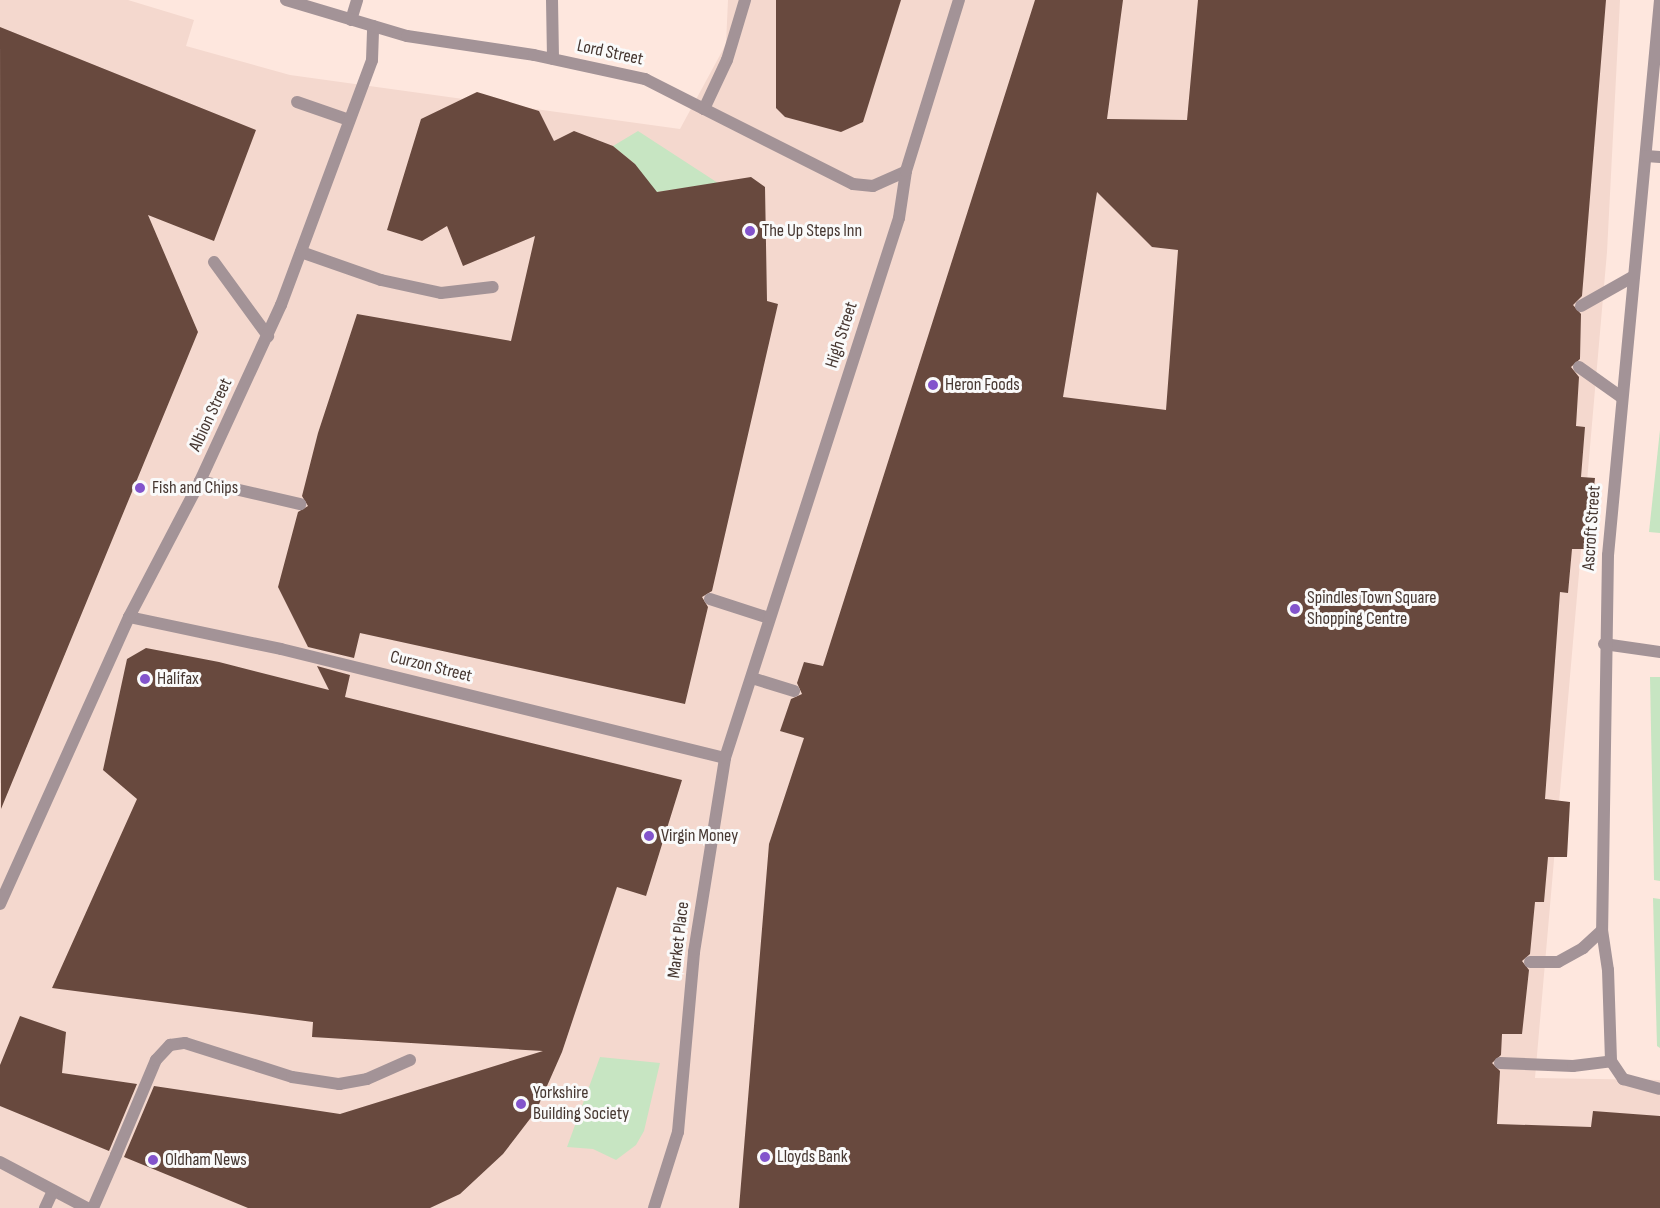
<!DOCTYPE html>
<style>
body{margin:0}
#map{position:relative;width:1660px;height:1208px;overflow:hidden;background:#fee7de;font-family:"Sofia Sans Condensed",sans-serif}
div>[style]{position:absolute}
.built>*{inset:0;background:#f4d8ce}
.green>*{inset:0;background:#c7e5c2}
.building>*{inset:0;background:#68493e}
.service>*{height:12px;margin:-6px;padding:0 6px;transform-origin:6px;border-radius:6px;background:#a39397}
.pedestrian>*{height:12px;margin:-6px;padding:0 6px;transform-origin:6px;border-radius:6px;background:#a39397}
.minor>*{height:12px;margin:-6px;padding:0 6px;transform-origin:6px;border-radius:6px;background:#a39397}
.dots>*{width:16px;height:16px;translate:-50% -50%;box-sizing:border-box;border:3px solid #fafafa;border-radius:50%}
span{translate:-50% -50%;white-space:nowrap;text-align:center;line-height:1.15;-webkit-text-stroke:6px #fafafa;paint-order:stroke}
.street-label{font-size:18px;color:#463731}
.poi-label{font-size:18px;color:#463731}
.left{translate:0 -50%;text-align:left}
</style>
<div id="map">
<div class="built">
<i style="clip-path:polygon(0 0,128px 0,194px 20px,186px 46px,290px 75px,680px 129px,726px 44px,728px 0,1620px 0,1607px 252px,1535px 1078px,1660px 1080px,1660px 1208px,0 1208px)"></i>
</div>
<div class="green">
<i style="clip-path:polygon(638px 131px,718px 183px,650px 193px,635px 164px,613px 146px)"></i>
<i style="clip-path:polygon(1660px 430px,1660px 533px,1649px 532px)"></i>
<i style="clip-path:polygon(1650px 677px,1660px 677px,1660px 881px,1654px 880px)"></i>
<i style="clip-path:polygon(1653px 898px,1660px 899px,1660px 1048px,1657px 1046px)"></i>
<i style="clip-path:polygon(600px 1057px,660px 1063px,644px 1131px,636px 1145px,616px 1160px,593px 1149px,567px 1147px)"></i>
</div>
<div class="building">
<i style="clip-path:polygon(776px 0,901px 0,863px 122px,841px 132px,785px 117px,776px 108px)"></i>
<i style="clip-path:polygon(evenodd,1035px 0,1123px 0,1107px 119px,1187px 120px,1198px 0,1606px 0,1582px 296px,1573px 305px,1581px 314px,1580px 359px,1571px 367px,1579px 377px,1576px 426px,1585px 427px,1581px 477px,1595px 478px,1587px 549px,1572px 549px,1568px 593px,1560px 592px,1545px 799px,1570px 802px,1567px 857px,1548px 857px,1544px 902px,1535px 902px,1530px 954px,1522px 961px,1529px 970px,1522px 1034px,1502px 1034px,1501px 1055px,1492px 1063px,1500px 1071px,1497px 1124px,1591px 1127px,1593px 1111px,1660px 1116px,1660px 1208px,739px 1208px,769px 844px,804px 738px,780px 731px,791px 699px,802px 694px,797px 683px,804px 662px,823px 666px,1035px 0,1097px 192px,1152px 247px,1178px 250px,1166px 410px,1063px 397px,1097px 192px)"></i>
<i style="clip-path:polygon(0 27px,256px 130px,214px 241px,148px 215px,198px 332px,1px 809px)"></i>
<i style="clip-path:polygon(477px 92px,539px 111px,554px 141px,574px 131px,613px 146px,635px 164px,657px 192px,751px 177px,765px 187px,767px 301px,778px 304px,712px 591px,702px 597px,708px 607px,685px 704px,360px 633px,354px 658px,308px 647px,278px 587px,298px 512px,308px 506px,302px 496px,318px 433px,357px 314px,511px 341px,535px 236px,463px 266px,447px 226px,422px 241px,387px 230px,421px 119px)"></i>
<i style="clip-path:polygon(146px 648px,219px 662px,329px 690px,317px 666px,350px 675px,345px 697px,682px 780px,646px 896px,617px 887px,562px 1052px,536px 1111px,503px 1154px,460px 1194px,430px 1208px,248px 1208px,124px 1157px,154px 1086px,340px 1114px,543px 1051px,312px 1037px,313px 1022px,52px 988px,137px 799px,103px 770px,127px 659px)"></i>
<i style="clip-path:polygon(20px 1016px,66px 1032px,62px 1073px,137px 1084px,109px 1151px,0 1106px,0 1065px)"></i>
</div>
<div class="service">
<i style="left:552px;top:0;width:59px;rotate:89deg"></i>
<i style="left:351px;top:20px;width:21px;rotate:-73deg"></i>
<i style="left:297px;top:102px;width:55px;rotate:19.1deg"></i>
<i style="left:301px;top:252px;width:85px;rotate:19.3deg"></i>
<i style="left:381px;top:280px;width:61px;rotate:12.2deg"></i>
<i style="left:441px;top:293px;width:52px;rotate:-6.6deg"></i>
<i style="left:281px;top:305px;width:261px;rotate:-69.6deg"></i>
<i style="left:372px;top:60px;width:34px;rotate:-88deg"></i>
<i style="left:1581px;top:306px;width:61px;rotate:-29.5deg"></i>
<i style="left:1579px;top:367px;width:52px;rotate:35.5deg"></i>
<i style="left:1604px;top:644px;width:57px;rotate:8.1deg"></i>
<i style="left:1530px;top:962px;width:28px"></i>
<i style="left:1558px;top:962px;width:29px;rotate:-29deg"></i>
<i style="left:1583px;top:948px;width:26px;rotate:-43deg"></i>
<i style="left:1500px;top:1063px;width:73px;rotate:2.4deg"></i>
<i style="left:1573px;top:1066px;width:38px;rotate:-7deg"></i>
<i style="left:116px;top:1155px;width:103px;rotate:-67.2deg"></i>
<i style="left:156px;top:1060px;width:21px;rotate:-47deg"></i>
<i style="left:170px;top:1045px;width:15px;rotate:-8deg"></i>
<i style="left:185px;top:1043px;width:112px;rotate:17.6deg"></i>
<i style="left:292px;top:1077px;width:48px;rotate:8.5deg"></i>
<i style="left:339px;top:1084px;width:28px;rotate:-10deg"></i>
<i style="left:367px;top:1079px;width:47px;rotate:-23.8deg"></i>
</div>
<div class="pedestrian">
<i style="left:704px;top:109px;width:167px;rotate:26.7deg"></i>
<i style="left:853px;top:184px;width:20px;rotate:6deg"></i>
<i style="left:873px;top:186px;width:36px;rotate:-24deg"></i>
<i style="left:214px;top:262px;width:92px;rotate:53.9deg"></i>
<i style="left:200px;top:481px;width:103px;rotate:13deg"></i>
<i style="left:710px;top:599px;width:62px;rotate:17.9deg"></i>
<i style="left:129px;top:617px;width:155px;rotate:11.9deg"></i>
<i style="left:281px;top:649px;width:457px;rotate:13.8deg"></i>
<i style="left:752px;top:678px;width:44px;rotate:17.2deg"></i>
<i style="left:0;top:904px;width:315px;rotate:-65.8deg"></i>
<i style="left:129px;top:617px;width:153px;rotate:-62.4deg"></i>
<i style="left:200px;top:481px;width:194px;rotate:-65.3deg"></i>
<i style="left:0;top:1162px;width:98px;rotate:27.9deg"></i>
<i style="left:45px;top:1208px;width:19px;rotate:-65deg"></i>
<i style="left:93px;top:1208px;width:58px;rotate:-66.5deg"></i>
<i style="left:654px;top:1208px;width:80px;rotate:-72.5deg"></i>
<i style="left:678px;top:1132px;width:181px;rotate:-84.9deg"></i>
<i style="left:694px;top:952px;width:196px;rotate:-80.9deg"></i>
<i style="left:725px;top:758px;width:567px;rotate:-72.14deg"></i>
<i style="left:899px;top:218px;width:48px;rotate:-81.5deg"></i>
<i style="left:906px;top:171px;width:179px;rotate:-72.8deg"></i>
</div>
<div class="minor">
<i style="left:286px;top:0;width:126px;rotate:16.6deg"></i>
<i style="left:407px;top:36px;width:128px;rotate:8.5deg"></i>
<i style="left:534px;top:55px;width:114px;rotate:12.2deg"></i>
<i style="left:645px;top:79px;width:66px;rotate:27deg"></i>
<i style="left:704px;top:109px;width:54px;rotate:-64.9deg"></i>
<i style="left:727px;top:60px;width:63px;rotate:-73.3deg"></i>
<i style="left:1660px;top:0;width:557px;rotate:95.35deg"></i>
<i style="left:1608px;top:555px;width:375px;rotate:90.9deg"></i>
<i style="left:1602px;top:930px;width:40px;rotate:81.5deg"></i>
<i style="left:1608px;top:970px;width:91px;rotate:88.1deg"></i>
<i style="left:1611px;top:1061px;width:22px;rotate:56deg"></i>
<i style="left:1623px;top:1079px;width:38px;rotate:15deg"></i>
<i style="left:1646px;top:156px;width:14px;rotate:4deg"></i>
</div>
<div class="dots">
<i style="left:750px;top:231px;background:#8354cc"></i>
<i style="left:933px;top:385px;background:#8354cc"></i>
<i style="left:140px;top:488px;background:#8354cc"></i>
<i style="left:1295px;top:609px;background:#8354cc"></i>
<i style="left:145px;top:679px;background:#8354cc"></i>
<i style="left:649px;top:836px;background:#8354cc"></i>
<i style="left:521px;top:1104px;background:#8354cc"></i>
<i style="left:765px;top:1157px;background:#8354cc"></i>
<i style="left:153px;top:1160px;background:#8354cc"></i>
</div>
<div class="street-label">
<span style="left:610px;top:53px;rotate:12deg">Lord Street</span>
<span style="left:842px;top:335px;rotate:-72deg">High Street</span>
<span style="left:211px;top:415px;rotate:-65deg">Albion Street</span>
<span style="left:1592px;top:528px;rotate:-86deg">Ascroft Street</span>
<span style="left:431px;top:667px;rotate:14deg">Curzon Street</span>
<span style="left:679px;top:940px;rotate:-83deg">Market Place</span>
</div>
<div class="poi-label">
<span class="left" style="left:762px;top:231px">The Up Steps Inn</span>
<span class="left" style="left:945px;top:385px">Heron Foods</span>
<span class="left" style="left:152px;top:488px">Fish and Chips</span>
<span class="left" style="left:1307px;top:609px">Spindles Town Square<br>Shopping Centre</span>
<span class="left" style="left:157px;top:679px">Halifax</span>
<span class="left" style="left:661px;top:836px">Virgin Money</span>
<span class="left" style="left:533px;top:1104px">Yorkshire<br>Building Society</span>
<span class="left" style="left:777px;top:1157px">Lloyds Bank</span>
<span class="left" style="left:165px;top:1160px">Oldham News</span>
</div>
</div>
